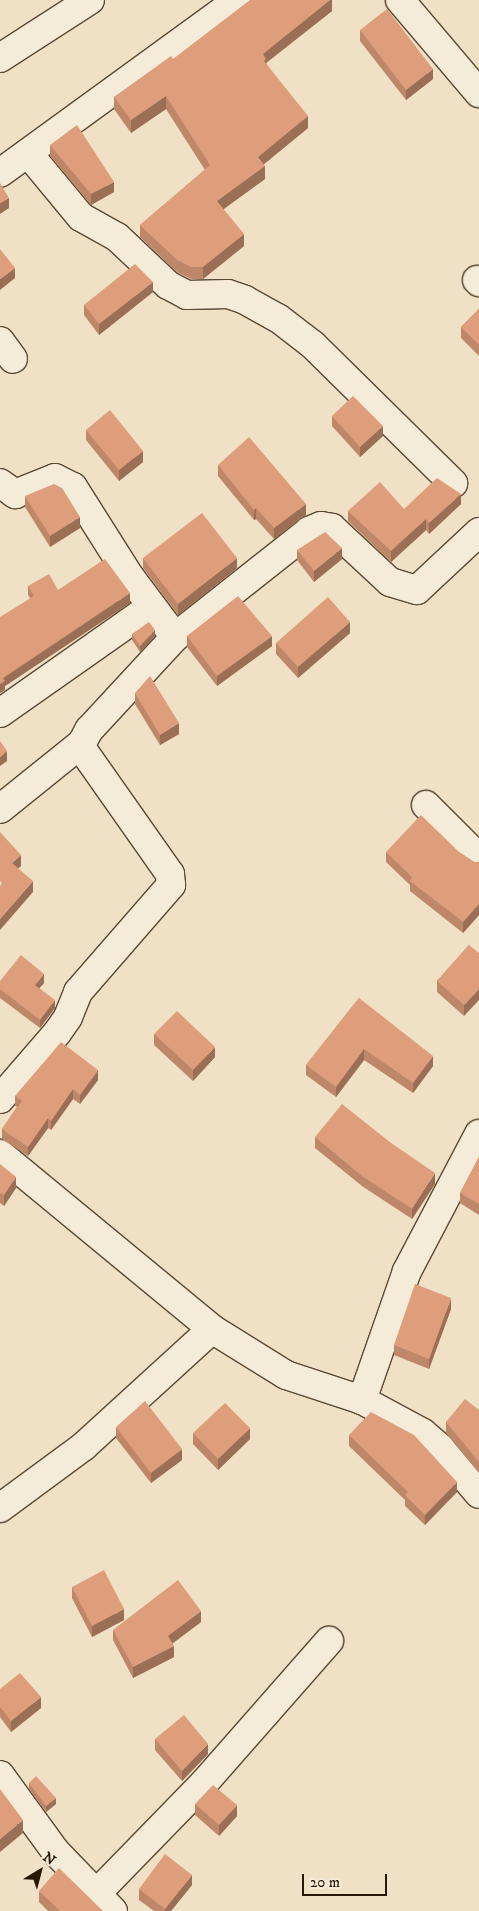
<!DOCTYPE html>
<style>
body{margin:0}
#map{position:relative;width:479px;height:1911px;overflow:hidden;background:#f0e0c5;font-family:"IM FELL DW Pica",serif}
div>[style]{position:absolute}
.roads{filter:drop-shadow(1px 0 #5a4935) drop-shadow(-1px 0 #5a4935) drop-shadow(0 1px #5a4935) drop-shadow(0 -1px #5a4935)}
.street>*{height:28px;margin:-14px;padding:0 14px;transform-origin:14px;border-radius:14px;background:#f5ebd9}
.secondary>*{height:28px;margin:-14px;padding:0 14px;transform-origin:14px;border-radius:14px;background:#f5ebd9}
.wall>*{inset:0;background:#bf876a}
.shaded-wall>*{inset:0;background:#9b6e56}
.building>*{inset:0;background:#de9d7b}
span{translate:-50% -50%;white-space:nowrap;text-align:center;line-height:1.15;-webkit-text-stroke:4px #f5ebd9;paint-order:stroke}
.north{position:absolute;left:15px;top:1846px;width:50px;height:50px;-webkit-text-stroke:4px #f5ebd9;paint-order:stroke;rotate:37deg;font-size:14px;font-weight:700;line-height:20px;text-align:center;color:#281705}
.north::after{content:'';display:block;margin:auto;width:18px;height:22px;background:#281705;clip-path:polygon(50% 0,100% 100%,50% 72%,0 100%)}
.scale{position:absolute;left:302px;top:1874px;width:85px;height:22px;box-sizing:border-box;border:2px solid #281705;border-top:0;padding-left:6px;font-size:15px;line-height:18px;white-space:nowrap;color:#281705;-webkit-text-stroke:4px #f5ebd9;paint-order:stroke}
</style>
<div id="map">
<div class="roads">
<div class="street">
<i style="left:400px;top:0;width:122px;rotate:49.7deg"></i>
<i style="left:28px;top:153px;width:83px;rotate:50.4deg"></i>
<i style="left:81px;top:217px;width:41px;rotate:29.1deg"></i>
<i style="left:117px;top:237px;width:70px;rotate:43.3deg"></i>
<i style="left:168px;top:285px;width:21px;rotate:28deg"></i>
<i style="left:187px;top:295px;width:41px;rotate:-1.4deg"></i>
<i style="left:228px;top:294px;width:18px;rotate:19deg"></i>
<i style="left:245px;top:300px;width:38px;rotate:29deg"></i>
<i style="left:278px;top:318px;width:44px;rotate:37.6deg"></i>
<i style="left:313px;top:345px;width:197px;rotate:44.6deg"></i>
<i style="left:0;top:173px;width:294px;rotate:-36deg"></i>
<i style="left:477px;top:280px;width:3px;rotate:45deg"></i>
<i style="left:0;top:341px;width:22px;rotate:54deg"></i>
<i style="left:0;top:483px;width:19px;rotate:36deg"></i>
<i style="left:15px;top:494px;width:43px;rotate:-21.8deg"></i>
<i style="left:55px;top:478px;width:20px;rotate:27deg"></i>
<i style="left:73px;top:487px;width:107px;rotate:57.7deg"></i>
<i style="left:130px;top:577px;width:75px;rotate:53.1deg"></i>
<i style="left:0;top:713px;width:184px;rotate:-35.1deg"></i>
<i style="left:426px;top:805px;width:75px;rotate:45deg"></i>
<i style="left:0;top:809px;width:105px;rotate:-38.8deg"></i>
<i style="left:0;top:1099px;width:87px;rotate:-49.2deg"></i>
<i style="left:57px;top:1033px;width:19px;rotate:-55deg"></i>
<i style="left:68px;top:1017px;width:27px;rotate:-68deg"></i>
<i style="left:78px;top:992px;width:142px;rotate:-49deg"></i>
<i style="left:171px;top:885px;width:11px;rotate:-95deg"></i>
<i style="left:170px;top:874px;width:151px;rotate:-125.1deg"></i>
<i style="left:83px;top:750px;width:7px;rotate:-98deg"></i>
<i style="left:82px;top:743px;width:15px;rotate:-62deg"></i>
<i style="left:89px;top:730px;width:127px;rotate:-47.2deg"></i>
<i style="left:175px;top:637px;width:171px;rotate:-38.3deg"></i>
<i style="left:309px;top:531px;width:13px;rotate:-23deg"></i>
<i style="left:321px;top:526px;width:11px;rotate:10deg"></i>
<i style="left:332px;top:528px;width:79px;rotate:43deg"></i>
<i style="left:390px;top:582px;width:28px;rotate:17deg"></i>
<i style="left:417px;top:590px;width:85px;rotate:-43.1deg"></i>
<i style="left:479px;top:1134px;width:155px;rotate:117.7deg"></i>
<i style="left:407px;top:1271px;width:137px;rotate:109.2deg"></i>
<i style="left:362px;top:1400px;width:69px;rotate:28.4deg"></i>
<i style="left:423px;top:1433px;width:23px;rotate:41deg"></i>
<i style="left:440px;top:1448px;width:60px;rotate:49.7deg"></i>
<i style="left:0;top:1154px;width:275px;rotate:39.5deg"></i>
<i style="left:212px;top:1329px;width:87px;rotate:31.9deg"></i>
<i style="left:286px;top:1375px;width:80px;rotate:18.2deg"></i>
<i style="left:0;top:1508px;width:104px;rotate:-36.4deg"></i>
<i style="left:84px;top:1446px;width:173px;rotate:-42.4deg"></i>
<i style="left:0;top:1775px;width:95px;rotate:54deg"></i>
<i style="left:56px;top:1852px;width:82px;rotate:46deg"></i>
<i style="left:96px;top:1894px;width:156px;rotate:-45.8deg"></i>
<i style="left:205px;top:1782px;width:188px;rotate:-48.7deg"></i>
</div>
<div class="secondary">
<i style="left:0;top:58px;width:107px;rotate:-32.8deg"></i>
</div>
</div>
<div class="wall">
<i style="clip-path:polygon(332px 0,332px 11px,266px 63px,308px 128px,264px 164px,265px 179px,223px 209px,244px 246px,203px 279px,191px 279px,177px 272px,140px 237px,140px 225px,205px 170px,166px 109px,131px 133px,114px 109px,114px 97px,173px 59px)"></i>
<i style="clip-path:polygon(360px 30px,433px 79px,406px 100px,360px 41px)"></i>
<i style="clip-path:polygon(50px 145px,114px 192px,91px 205px,50px 156px)"></i>
<i style="clip-path:polygon(153px 292px,99px 335px,84px 315px,84px 305px)"></i>
<i style="clip-path:polygon(479px 309px,479px 356px,461px 338px,461px 327px)"></i>
<i style="clip-path:polygon(332px 416px,383px 436px,360px 457px,332px 426px)"></i>
<i style="clip-path:polygon(86px 430px,143px 462px,119px 481px,86px 440px)"></i>
<i style="clip-path:polygon(218px 465px,306px 515px,274px 539px,256px 519px,254px 520px,218px 476px)"></i>
<i style="clip-path:polygon(25px 496px,80px 528px,50px 547px,25px 507px)"></i>
<i style="clip-path:polygon(461px 504px,429px 534px,426px 530px,391px 562px,348px 521px,348px 511px,404px 509px)"></i>
<i style="clip-path:polygon(297px 550px,342px 559px,314px 582px,297px 560px)"></i>
<i style="clip-path:polygon(143px 558px,237px 568px,178px 615px,143px 568px)"></i>
<i style="clip-path:polygon(28px 586px,58px 590px,130px 603px,5px 686px,5px 690px,0 693px,30px 598px,28px 595px)"></i>
<i style="clip-path:polygon(350px 633px,298px 678px,276px 654px,276px 643px)"></i>
<i style="clip-path:polygon(132px 634px,155px 636px,140px 652px,132px 640px)"></i>
<i style="clip-path:polygon(187px 636px,272px 646px,217px 686px,187px 647px)"></i>
<i style="clip-path:polygon(135px 693px,179px 734px,160px 745px,135px 704px)"></i>
<i style="clip-path:polygon(386px 852px,459px 852px,474px 862px,479px 862px,479px 915px,463px 933px,410px 891px,410px 885px,386px 862px)"></i>
<i style="clip-path:polygon(469px 945px,464px 1016px,437px 992px,437px 981px)"></i>
<i style="clip-path:polygon(0 981px,44px 983px,39px 988px,55px 1008px,40px 1028px,0 998px)"></i>
<i style="clip-path:polygon(359px 998px,433px 1066px,413px 1093px,364px 1060px,336px 1097px,306px 1075px,306px 1065px)"></i>
<i style="clip-path:polygon(154px 1034px,215px 1057px,193px 1081px,154px 1045px)"></i>
<i style="clip-path:polygon(98px 1080px,80px 1104px,73px 1099px,51px 1130px,48px 1128px,28px 1156px,2px 1139px,2px 1129px,17px 1107px,15px 1106px,15px 1096px)"></i>
<i style="clip-path:polygon(315px 1137px,435px 1184px,412px 1219px,362px 1186px,315px 1148px)"></i>
<i style="clip-path:polygon(479px 1157px,479px 1215px,460px 1203px,460px 1193px)"></i>
<i style="clip-path:polygon(0 1164px,16px 1188px,4px 1206px,0 1203px)"></i>
<i style="clip-path:polygon(451px 1309px,429px 1369px,394px 1355px,394px 1345px)"></i>
<i style="clip-path:polygon(479px 1410px,479px 1473px,446px 1433px,446px 1422px)"></i>
<i style="clip-path:polygon(116px 1427px,182px 1460px,151px 1483px,116px 1438px)"></i>
<i style="clip-path:polygon(193px 1433px,250px 1439px,218px 1470px,193px 1444px)"></i>
<i style="clip-path:polygon(349px 1435px,457px 1492px,425px 1525px,405px 1506px,405px 1500px,349px 1446px)"></i>
<i style="clip-path:polygon(72px 1587px,124px 1620px,92px 1637px,72px 1598px)"></i>
<i style="clip-path:polygon(201px 1622px,172px 1643px,174px 1657px,133px 1678px,113px 1640px,113px 1630px)"></i>
<i style="clip-path:polygon(0 1689px,41px 1708px,11px 1732px,0 1717px)"></i>
<i style="clip-path:polygon(155px 1739px,208px 1754px,182px 1781px,155px 1750px)"></i>
<i style="clip-path:polygon(29px 1783px,56px 1804px,46px 1812px,29px 1789px)"></i>
<i style="clip-path:polygon(195px 1804px,237px 1816px,219px 1836px,195px 1815px)"></i>
<i style="clip-path:polygon(192px 1885px,171px 1911px,154px 1911px,139px 1900px,139px 1889px)"></i>
<i style="clip-path:polygon(39px 1891px,103px 1911px,48px 1911px,39px 1902px)"></i>
</div>
<div class="shaded-wall">
<i style="clip-path:polygon(330px 0,332px 0,332px 11px,266px 63px,266px 71px,263px 54px)"></i>
<i style="clip-path:polygon(433px 69px,433px 79px,406px 100px,406px 90px)"></i>
<i style="clip-path:polygon(166px 96px,166px 109px,131px 133px,131px 120px)"></i>
<i style="clip-path:polygon(308px 116px,308px 128px,258px 169px,258px 157px)"></i>
<i style="clip-path:polygon(265px 166px,265px 179px,217px 214px,217px 201px)"></i>
<i style="clip-path:polygon(114px 182px,114px 192px,91px 205px,91px 194px)"></i>
<i style="clip-path:polygon(9px 198px,9px 208px,0 214px,0 203px)"></i>
<i style="clip-path:polygon(244px 234px,244px 246px,203px 279px,203px 267px)"></i>
<i style="clip-path:polygon(15px 268px,15px 278px,0 290px,0 279px)"></i>
<i style="clip-path:polygon(153px 282px,153px 292px,99px 335px,99px 324px)"></i>
<i style="clip-path:polygon(383px 426px,383px 436px,360px 457px,360px 447px)"></i>
<i style="clip-path:polygon(143px 451px,143px 462px,119px 481px,119px 470px)"></i>
<i style="clip-path:polygon(461px 494px,461px 504px,429px 534px,429px 523px)"></i>
<i style="clip-path:polygon(306px 504px,306px 515px,274px 539px,274px 528px)"></i>
<i style="clip-path:polygon(256px 508px,256px 519px,254px 520px,254px 510px)"></i>
<i style="clip-path:polygon(80px 517px,80px 528px,50px 547px,50px 536px)"></i>
<i style="clip-path:polygon(426px 519px,426px 530px,391px 562px,391px 551px)"></i>
<i style="clip-path:polygon(342px 548px,342px 559px,314px 582px,314px 571px)"></i>
<i style="clip-path:polygon(237px 558px,237px 568px,178px 615px,178px 604px)"></i>
<i style="clip-path:polygon(130px 593px,130px 603px,5px 686px,5px 690px,0 693px,0 684px,3px 678px)"></i>
<i style="clip-path:polygon(350px 622px,350px 633px,298px 678px,298px 667px)"></i>
<i style="clip-path:polygon(155px 630px,155px 636px,140px 652px,140px 646px)"></i>
<i style="clip-path:polygon(272px 636px,272px 646px,217px 686px,217px 676px)"></i>
<i style="clip-path:polygon(179px 723px,179px 734px,160px 745px,160px 735px)"></i>
<i style="clip-path:polygon(7px 751px,7px 761px,0 766px,0 757px)"></i>
<i style="clip-path:polygon(21px 855px,21px 866px,12px 874px,12px 863px)"></i>
<i style="clip-path:polygon(33px 881px,33px 892px,0 930px,0 919px)"></i>
<i style="clip-path:polygon(479px 904px,479px 915px,463px 933px,463px 922px)"></i>
<i style="clip-path:polygon(44px 974px,44px 983px,35px 993px,35px 985px)"></i>
<i style="clip-path:polygon(479px 989px,479px 1000px,464px 1016px,464px 1005px)"></i>
<i style="clip-path:polygon(55px 1000px,55px 1008px,40px 1028px,40px 1020px)"></i>
<i style="clip-path:polygon(215px 1047px,215px 1057px,193px 1081px,193px 1070px)"></i>
<i style="clip-path:polygon(364px 1049px,364px 1060px,336px 1097px,336px 1087px)"></i>
<i style="clip-path:polygon(433px 1056px,433px 1066px,413px 1093px,413px 1083px)"></i>
<i style="clip-path:polygon(98px 1070px,98px 1080px,80px 1104px,80px 1095px)"></i>
<i style="clip-path:polygon(73px 1089px,73px 1099px,51px 1130px,51px 1121px)"></i>
<i style="clip-path:polygon(48px 1118px,48px 1128px,28px 1156px,28px 1147px)"></i>
<i style="clip-path:polygon(435px 1173px,435px 1184px,412px 1219px,412px 1209px)"></i>
<i style="clip-path:polygon(16px 1177px,16px 1188px,4px 1206px,4px 1195px)"></i>
<i style="clip-path:polygon(451px 1298px,451px 1309px,429px 1369px,429px 1359px)"></i>
<i style="clip-path:polygon(250px 1428px,250px 1439px,218px 1470px,218px 1459px)"></i>
<i style="clip-path:polygon(182px 1449px,182px 1460px,151px 1483px,151px 1473px)"></i>
<i style="clip-path:polygon(457px 1482px,457px 1492px,425px 1525px,425px 1515px)"></i>
<i style="clip-path:polygon(124px 1609px,124px 1620px,92px 1637px,92px 1626px)"></i>
<i style="clip-path:polygon(201px 1611px,201px 1622px,168px 1647px,168px 1636px)"></i>
<i style="clip-path:polygon(174px 1646px,174px 1657px,133px 1678px,133px 1667px)"></i>
<i style="clip-path:polygon(41px 1697px,41px 1708px,11px 1732px,11px 1721px)"></i>
<i style="clip-path:polygon(208px 1744px,208px 1754px,182px 1781px,182px 1771px)"></i>
<i style="clip-path:polygon(56px 1798px,56px 1804px,46px 1812px,46px 1806px)"></i>
<i style="clip-path:polygon(237px 1805px,237px 1816px,219px 1836px,219px 1825px)"></i>
<i style="clip-path:polygon(23px 1820px,23px 1833px,0 1852px,0 1839px)"></i>
<i style="clip-path:polygon(192px 1875px,192px 1885px,171px 1911px,165px 1911px,165px 1909px)"></i>
</div>
<div class="building">
<i style="clip-path:polygon(250px 0,330px 0,263px 54px,266px 59px,264px 61px,308px 116px,258px 157px,265px 166px,217px 201px,244px 234px,203px 267px,191px 267px,177px 260px,140px 225px,210px 165px,166px 96px,131px 120px,114px 97px,171px 56px,173px 59px)"></i>
<i style="clip-path:polygon(387px 9px,433px 69px,406px 90px,360px 30px)"></i>
<i style="clip-path:polygon(77px 125px,114px 182px,91px 194px,50px 145px)"></i>
<i style="clip-path:polygon(0 183px,9px 198px,0 203px)"></i>
<i style="clip-path:polygon(0 249px,15px 268px,0 279px)"></i>
<i style="clip-path:polygon(135px 264px,153px 282px,99px 324px,84px 305px)"></i>
<i style="clip-path:polygon(479px 309px,479px 345px,461px 327px)"></i>
<i style="clip-path:polygon(353px 396px,383px 426px,360px 447px,332px 416px)"></i>
<i style="clip-path:polygon(110px 410px,143px 451px,119px 470px,86px 430px)"></i>
<i style="clip-path:polygon(249px 437px,306px 504px,274px 528px,256px 508px,254px 510px,218px 465px)"></i>
<i style="clip-path:polygon(437px 478px,461px 494px,429px 523px,426px 519px,391px 551px,348px 511px,380px 482px,404px 509px)"></i>
<i style="clip-path:polygon(54px 484px,62px 488px,80px 517px,50px 536px,25px 496px)"></i>
<i style="clip-path:polygon(202px 513px,237px 558px,178px 604px,143px 558px)"></i>
<i style="clip-path:polygon(325px 532px,342px 548px,314px 571px,297px 550px)"></i>
<i style="clip-path:polygon(105px 559px,130px 593px,3px 678px,5px 681px,0 684px,0 617px,34px 596px,28px 586px,49px 574px,58px 590px)"></i>
<i style="clip-path:polygon(238px 596px,272px 636px,217px 676px,187px 636px)"></i>
<i style="clip-path:polygon(328px 597px,350px 622px,298px 667px,276px 643px)"></i>
<i style="clip-path:polygon(149px 622px,155px 630px,140px 646px,132px 634px)"></i>
<i style="clip-path:polygon(150px 676px,179px 723px,160px 735px,135px 693px)"></i>
<i style="clip-path:polygon(0 741px,7px 751px,0 757px)"></i>
<i style="clip-path:polygon(421px 815px,459px 852px,474px 862px,479px 862px,479px 904px,463px 922px,410px 881px,412px 877px,386px 852px)"></i>
<i style="clip-path:polygon(0 832px,21px 855px,12px 863px,33px 881px,0 919px,0 886px,2px 883px,0 881px)"></i>
<i style="clip-path:polygon(469px 945px,479px 953px,479px 989px,464px 1005px,437px 981px)"></i>
<i style="clip-path:polygon(21px 955px,44px 974px,35px 985px,55px 1000px,40px 1020px,0 989px,0 981px)"></i>
<i style="clip-path:polygon(359px 998px,433px 1056px,413px 1083px,364px 1049px,336px 1087px,306px 1065px)"></i>
<i style="clip-path:polygon(177px 1011px,215px 1047px,193px 1070px,154px 1034px)"></i>
<i style="clip-path:polygon(61px 1042px,98px 1070px,80px 1095px,73px 1089px,51px 1121px,48px 1118px,28px 1147px,2px 1129px,22px 1101px,15px 1096px)"></i>
<i style="clip-path:polygon(342px 1104px,391px 1143px,435px 1173px,412px 1209px,362px 1176px,315px 1137px)"></i>
<i style="clip-path:polygon(479px 1157px,479px 1204px,460px 1193px)"></i>
<i style="clip-path:polygon(0 1164px,16px 1177px,4px 1195px,0 1193px)"></i>
<i style="clip-path:polygon(415px 1284px,451px 1298px,429px 1359px,394px 1345px)"></i>
<i style="clip-path:polygon(465px 1399px,479px 1410px,479px 1462px,446px 1422px)"></i>
<i style="clip-path:polygon(145px 1401px,182px 1449px,151px 1473px,116px 1427px)"></i>
<i style="clip-path:polygon(225px 1403px,250px 1428px,218px 1459px,193px 1433px)"></i>
<i style="clip-path:polygon(371px 1412px,414px 1435px,457px 1482px,425px 1515px,405px 1495px,408px 1492px,349px 1435px)"></i>
<i style="clip-path:polygon(104px 1570px,124px 1609px,92px 1626px,72px 1587px)"></i>
<i style="clip-path:polygon(178px 1580px,201px 1611px,168px 1636px,174px 1646px,133px 1667px,113px 1630px)"></i>
<i style="clip-path:polygon(20px 1673px,41px 1697px,11px 1721px,0 1707px,0 1689px)"></i>
<i style="clip-path:polygon(184px 1715px,208px 1744px,182px 1771px,155px 1739px)"></i>
<i style="clip-path:polygon(36px 1776px,56px 1798px,46px 1806px,29px 1783px)"></i>
<i style="clip-path:polygon(213px 1785px,237px 1805px,219px 1825px,195px 1804px)"></i>
<i style="clip-path:polygon(0 1789px,23px 1820px,0 1839px)"></i>
<i style="clip-path:polygon(165px 1854px,192px 1875px,165px 1909px,139px 1889px)"></i>
<i style="clip-path:polygon(59px 1868px,103px 1911px,60px 1911px,39px 1891px)"></i>
</div>
<div class="north">N</div>
<div class="scale">20 m</div>
</div>
